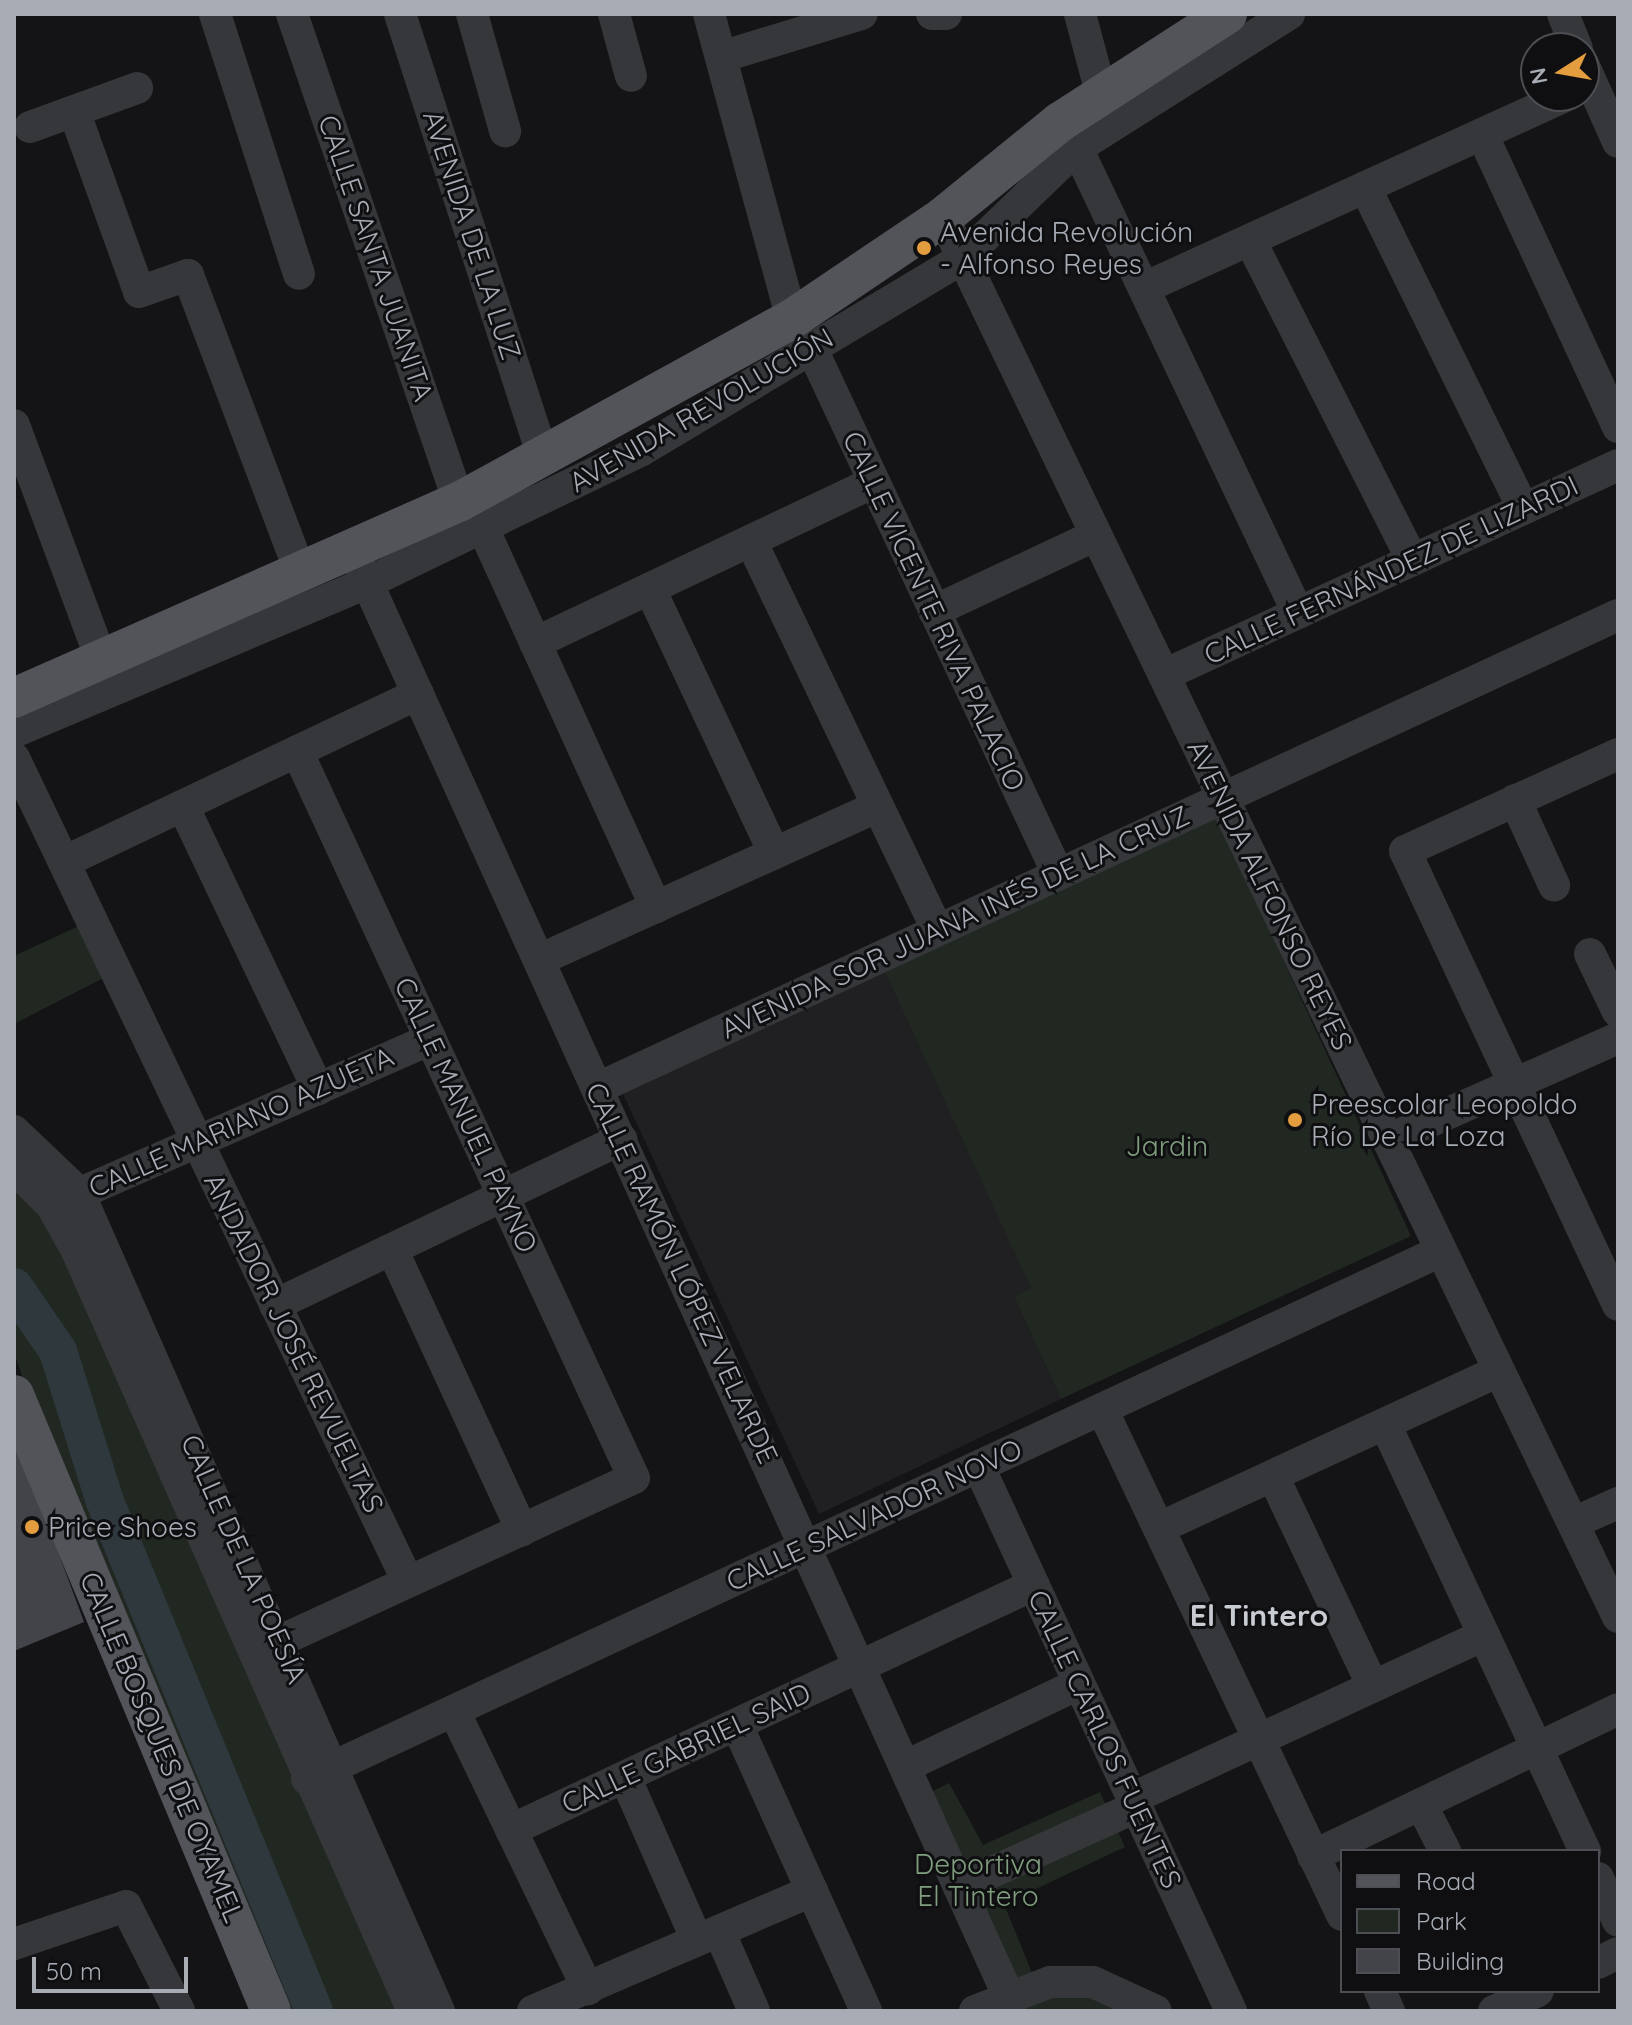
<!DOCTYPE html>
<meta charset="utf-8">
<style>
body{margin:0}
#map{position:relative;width:1632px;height:2025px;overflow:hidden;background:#141416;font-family:Quicksand,sans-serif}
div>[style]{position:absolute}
.built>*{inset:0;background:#202023}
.green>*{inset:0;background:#212821}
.river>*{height:38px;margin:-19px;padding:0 19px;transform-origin:19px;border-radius:19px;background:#2e383d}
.building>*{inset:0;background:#434449}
.minor>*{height:32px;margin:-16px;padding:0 16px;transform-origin:16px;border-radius:16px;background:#35373a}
.major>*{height:40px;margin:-20px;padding:0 20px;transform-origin:20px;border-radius:20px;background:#525459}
.dots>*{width:22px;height:22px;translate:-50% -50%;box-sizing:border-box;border:4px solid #0f0f11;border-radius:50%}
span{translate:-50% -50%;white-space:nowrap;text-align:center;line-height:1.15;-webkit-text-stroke:6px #0f0f11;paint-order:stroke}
.poi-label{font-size:28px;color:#a7acb5}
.left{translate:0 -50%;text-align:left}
.street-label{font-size:28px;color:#a7acb5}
.park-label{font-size:28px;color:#809e7f}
.neighbourhood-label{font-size:30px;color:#c8cbd1;font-weight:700}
.frame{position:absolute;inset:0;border:16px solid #a7acb5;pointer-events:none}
.legend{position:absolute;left:1340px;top:1849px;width:260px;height:144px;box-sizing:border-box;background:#0f0f11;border:2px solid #4c4e53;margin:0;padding:10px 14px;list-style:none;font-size:24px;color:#a7acb5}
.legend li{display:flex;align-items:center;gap:16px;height:40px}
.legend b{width:40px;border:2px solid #4c4e53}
.north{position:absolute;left:1520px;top:32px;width:80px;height:80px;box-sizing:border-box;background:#0f0f11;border:2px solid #4c4e53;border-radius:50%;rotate:259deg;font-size:22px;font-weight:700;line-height:32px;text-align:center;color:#a7acb5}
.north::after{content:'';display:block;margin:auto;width:28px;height:36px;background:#e39d3f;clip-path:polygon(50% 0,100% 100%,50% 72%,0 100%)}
.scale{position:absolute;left:32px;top:1957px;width:156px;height:36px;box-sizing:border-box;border:4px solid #a7acb5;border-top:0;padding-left:10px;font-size:24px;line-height:28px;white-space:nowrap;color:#a7acb5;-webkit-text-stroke:6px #0f0f11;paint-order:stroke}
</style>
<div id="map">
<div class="built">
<i style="clip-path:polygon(885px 972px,1032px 1288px,1014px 1297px,1061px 1399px,819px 1514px,623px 1094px)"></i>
</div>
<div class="green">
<i style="clip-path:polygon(1217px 817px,1411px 1236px,1061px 1399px,1014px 1297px,1031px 1288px,885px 972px)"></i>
<i style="clip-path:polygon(92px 920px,117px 971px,14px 1024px,14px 956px)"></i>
<i style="clip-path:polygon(14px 1168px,29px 1182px,413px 2011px,282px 2011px,83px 1557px,14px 1352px)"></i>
<i style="clip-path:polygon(949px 1783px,983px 1845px,1100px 1792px,1125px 1847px,1004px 1904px,1039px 1990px,1098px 1993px,1126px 2011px,977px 2011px,994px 2003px,906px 1805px)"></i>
</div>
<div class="river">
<i style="left:14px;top:1287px;width:78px;rotate:55.5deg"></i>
<i style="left:58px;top:1351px;width:155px;rotate:72.7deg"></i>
<i style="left:104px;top:1499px;width:553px;rotate:67.7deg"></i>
</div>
<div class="building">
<i style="clip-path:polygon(14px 1433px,84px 1622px,14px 1651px)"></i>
</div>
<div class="minor">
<i style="left:215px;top:14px;width:273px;rotate:72.1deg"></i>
<i style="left:292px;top:14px;width:516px;rotate:71.11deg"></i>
<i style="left:400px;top:14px;width:465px;rotate:72.1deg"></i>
<i style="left:472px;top:14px;width:122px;rotate:74.2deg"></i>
<i style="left:614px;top:14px;width:64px;rotate:74.7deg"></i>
<i style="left:709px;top:14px;width:316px;rotate:74.8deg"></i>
<i style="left:932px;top:14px;width:14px"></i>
<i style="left:1080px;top:14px;width:85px;rotate:75deg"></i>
<i style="left:1563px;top:14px;width:37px;rotate:68deg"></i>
<i style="left:721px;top:57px;width:147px;rotate:-17deg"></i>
<i style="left:1584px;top:66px;width:83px;rotate:65.9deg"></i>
<i style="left:74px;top:111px;width:192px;rotate:70.2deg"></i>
<i style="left:139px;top:292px;width:52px;rotate:-19.1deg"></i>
<i style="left:188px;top:275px;width:320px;rotate:69.3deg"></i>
<i style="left:30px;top:127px;width:114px;rotate:-20deg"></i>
<i style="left:1482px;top:134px;width:323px;rotate:65.1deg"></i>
<i style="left:1077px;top:148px;width:515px;rotate:64.58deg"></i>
<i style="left:1365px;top:187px;width:358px;rotate:63.8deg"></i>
<i style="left:943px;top:217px;width:1554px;rotate:64.26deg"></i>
<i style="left:1250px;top:240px;width:359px;rotate:63.1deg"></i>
<i style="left:1144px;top:288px;width:463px;rotate:-24.5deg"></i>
<i style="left:811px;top:347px;width:582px;rotate:64.89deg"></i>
<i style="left:14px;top:425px;width:252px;rotate:69.6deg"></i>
<i style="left:483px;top:528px;width:417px;rotate:65.5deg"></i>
<i style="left:751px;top:541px;width:431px;rotate:64.4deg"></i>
<i style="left:353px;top:551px;width:1588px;rotate:65.6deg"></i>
<i style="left:650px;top:589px;width:292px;rotate:64.8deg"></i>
<i style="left:934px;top:611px;width:179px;rotate:-25.1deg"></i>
<i style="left:535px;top:643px;width:375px;rotate:-25.4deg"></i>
<i style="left:1164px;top:675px;width:500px;rotate:-24.82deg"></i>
<i style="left:14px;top:732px;width:383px;rotate:-22.9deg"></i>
<i style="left:367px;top:583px;width:305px;rotate:-25.8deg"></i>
<i style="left:642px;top:450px;width:374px;rotate:-30.9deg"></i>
<i style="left:963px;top:258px;width:158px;rotate:-44deg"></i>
<i style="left:1077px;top:148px;width:251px;rotate:-32.3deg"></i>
<i style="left:1618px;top:754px;width:234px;rotate:155.5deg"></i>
<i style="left:1405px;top:851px;width:501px;rotate:64.87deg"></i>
<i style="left:14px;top:758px;width:913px;rotate:64.44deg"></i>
<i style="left:1515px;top:800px;width:94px;rotate:65.4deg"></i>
<i style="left:183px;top:806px;width:314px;rotate:64.5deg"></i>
<i style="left:64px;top:862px;width:392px;rotate:-25.4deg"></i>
<i style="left:1590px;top:954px;width:64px;rotate:64.2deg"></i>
<i style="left:539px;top:960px;width:372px;rotate:-24.4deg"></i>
<i style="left:598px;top:1088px;width:1124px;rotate:-24.88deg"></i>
<i style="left:14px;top:1131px;width:90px;rotate:43.6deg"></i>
<i style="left:79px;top:1193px;width:894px;rotate:66.25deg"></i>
<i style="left:1388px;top:1140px;width:252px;rotate:-23.9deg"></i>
<i style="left:14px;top:1168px;width:54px;rotate:45deg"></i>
<i style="left:52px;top:1206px;width:51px;rotate:60.9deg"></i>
<i style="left:77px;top:1251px;width:831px;rotate:66.15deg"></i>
<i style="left:60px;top:1202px;width:405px;rotate:-23.7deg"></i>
<i style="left:392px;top:1249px;width:310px;rotate:65.2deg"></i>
<i style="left:275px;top:1305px;width:384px;rotate:-25.6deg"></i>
<i style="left:1102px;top:1409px;width:560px;rotate:64.62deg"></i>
<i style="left:1385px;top:1424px;width:472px;rotate:64.9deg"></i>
<i style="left:979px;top:1467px;width:600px;rotate:65.14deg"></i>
<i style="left:1273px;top:1476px;width:233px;rotate:64.6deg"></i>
<i style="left:1573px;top:1523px;width:49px;rotate:-24deg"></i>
<i style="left:1159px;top:1528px;width:374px;rotate:-24.8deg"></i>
<i style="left:282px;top:1640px;width:387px;rotate:-24.7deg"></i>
<i style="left:634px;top:1478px;width:801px;rotate:-114.87deg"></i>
<i style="left:454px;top:1711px;width:309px;rotate:64.3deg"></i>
<i style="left:737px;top:1725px;width:314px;rotate:65.7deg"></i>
<i style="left:906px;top:1766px;width:191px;rotate:-25.4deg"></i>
<i style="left:625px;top:1777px;width:178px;rotate:66.2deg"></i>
<i style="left:307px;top:1779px;width:1251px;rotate:-24.97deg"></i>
<i style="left:1133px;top:1798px;width:387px;rotate:-24.9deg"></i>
<i style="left:1421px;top:1804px;width:53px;rotate:62.9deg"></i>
<i style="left:511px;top:1830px;width:577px;rotate:-25.14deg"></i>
<i style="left:1313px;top:1856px;width:339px;rotate:-25.7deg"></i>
<i style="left:1598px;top:1878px;width:47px;rotate:65.1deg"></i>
<i style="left:959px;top:1887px;width:194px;rotate:-24.3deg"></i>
<i style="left:719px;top:1931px;width:87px;rotate:66.4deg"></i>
<i style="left:14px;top:1944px;width:118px;rotate:-18.7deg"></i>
<i style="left:126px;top:1906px;width:118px;rotate:63.2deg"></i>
<i style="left:1598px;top:1963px;width:22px;rotate:-27deg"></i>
<i style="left:1380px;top:1991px;width:22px;rotate:66deg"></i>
<i style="left:533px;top:2011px;width:304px;rotate:-23.3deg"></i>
<i style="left:975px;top:2011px;width:80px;rotate:-21.1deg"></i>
<i style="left:1050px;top:1982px;width:43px"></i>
<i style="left:1093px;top:1982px;width:69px;rotate:24.7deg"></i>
<i style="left:1494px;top:2011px;width:48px;rotate:-24.4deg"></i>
</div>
<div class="major">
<i style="left:14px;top:698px;width:486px;rotate:-23.8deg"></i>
<i style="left:459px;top:502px;width:380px;rotate:-28.8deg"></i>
<i style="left:792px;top:319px;width:182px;rotate:-34deg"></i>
<i style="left:943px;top:217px;width:151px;rotate:-39.1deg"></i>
<i style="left:1060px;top:122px;width:199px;rotate:-32.9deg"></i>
<i style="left:14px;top:1395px;width:667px;rotate:67.35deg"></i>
</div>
<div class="dots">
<i style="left:924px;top:248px;background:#e39d3f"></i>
<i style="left:1295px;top:1120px;background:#e39d3f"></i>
<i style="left:32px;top:1527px;background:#e39d3f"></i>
</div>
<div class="poi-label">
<span class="left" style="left:940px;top:248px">Avenida Revolución<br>- Alfonso Reyes</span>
<span class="left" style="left:1311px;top:1120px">Preescolar Leopoldo<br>Río De La Loza</span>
<span class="left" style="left:48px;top:1527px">Price Shoes</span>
</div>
<div class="street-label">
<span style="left:472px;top:235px;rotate:72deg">AVENIDA DE LA LUZ</span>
<span style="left:376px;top:258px;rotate:71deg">CALLE SANTA JUANITA</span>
<span style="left:701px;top:410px;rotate:-30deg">AVENIDA REVOLUCIÓN</span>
<span style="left:1391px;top:570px;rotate:-25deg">CALLE FERNÁNDEZ DE LIZARDI</span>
<span style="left:934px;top:611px;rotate:65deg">CALLE VICENTE RIVA PALACIO</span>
<span style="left:1270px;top:895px;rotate:64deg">AVENIDA ALFONSO REYES</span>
<span style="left:955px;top:922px;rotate:-25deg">AVENIDA SOR JUANA INÉS DE LA CRUZ</span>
<span style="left:466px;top:1115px;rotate:65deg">CALLE MANUEL PAYNO</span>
<span style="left:241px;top:1122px;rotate:-24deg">CALLE MARIANO AZUETA</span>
<span style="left:682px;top:1273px;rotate:65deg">CALLE RAMÓN LÓPEZ VELARDE</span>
<span style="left:294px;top:1343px;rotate:64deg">ANDADOR JOSÉ REVUELTAS</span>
<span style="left:874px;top:1515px;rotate:-25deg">CALLE SALVADOR NOVO</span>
<span style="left:244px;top:1559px;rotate:66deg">CALLE DE LA POESÍA</span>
<span style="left:1105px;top:1739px;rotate:65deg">CALLE CARLOS FUENTES</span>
<span style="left:162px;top:1747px;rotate:67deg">CALLE BOSQUES DE OYAMEL</span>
<span style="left:686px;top:1748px;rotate:-25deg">CALLE GABRIEL SAID</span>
</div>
<div class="park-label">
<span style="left:1167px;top:1146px">Jardin</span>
<span style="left:978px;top:1880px">Deportiva<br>El Tintero</span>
</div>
<div class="neighbourhood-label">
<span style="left:1259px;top:1615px">El Tintero</span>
</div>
<div class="frame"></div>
<ul class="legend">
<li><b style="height:10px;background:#525459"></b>Road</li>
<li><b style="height:22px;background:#212821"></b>Park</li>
<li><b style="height:22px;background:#434449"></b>Building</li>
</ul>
<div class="north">N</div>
<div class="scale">50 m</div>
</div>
